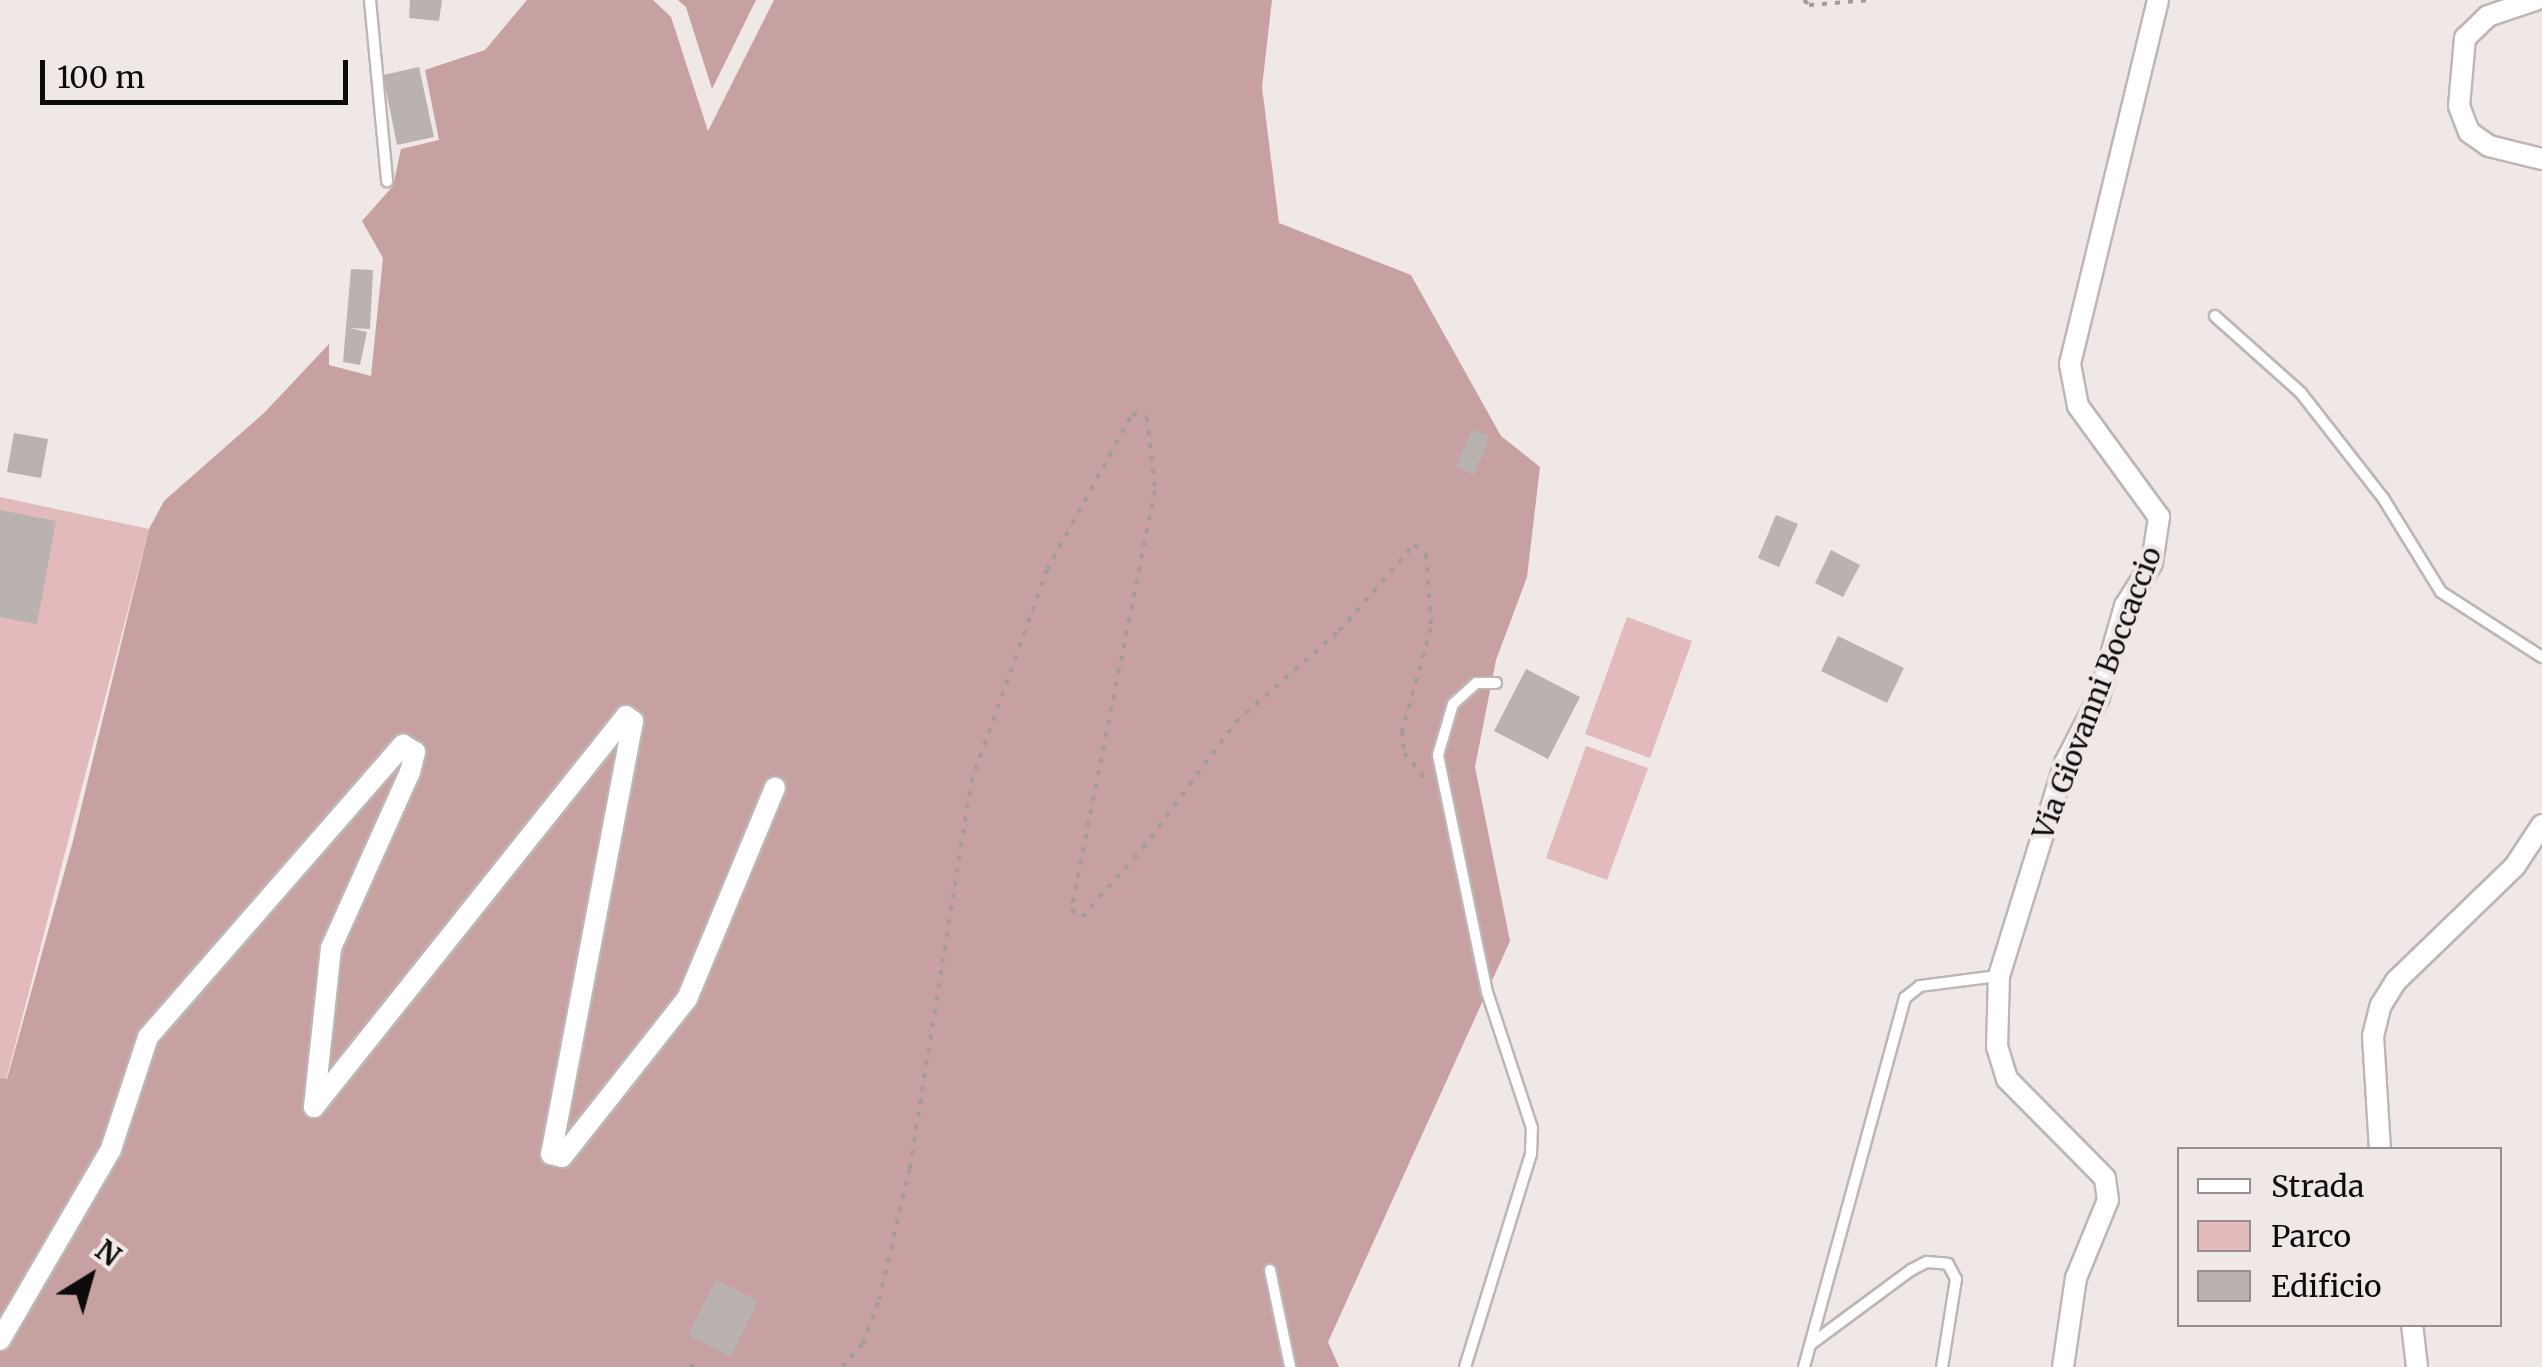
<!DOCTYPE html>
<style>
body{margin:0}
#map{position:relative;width:2542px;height:1367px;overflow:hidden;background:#f0e7e7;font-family:Merriweather,serif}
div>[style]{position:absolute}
.green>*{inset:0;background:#e2babb}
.forest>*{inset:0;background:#c7a0a1}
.building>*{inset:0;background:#bab1b1}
.path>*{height:4px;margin-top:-2px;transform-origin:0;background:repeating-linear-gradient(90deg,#a29b9b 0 5px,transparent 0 13px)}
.roads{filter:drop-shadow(2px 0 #beb5b5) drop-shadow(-2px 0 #beb5b5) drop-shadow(0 2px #beb5b5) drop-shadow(0 -2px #beb5b5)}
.service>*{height:10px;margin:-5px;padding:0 5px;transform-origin:5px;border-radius:5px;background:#fff}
.minor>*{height:20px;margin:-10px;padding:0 10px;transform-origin:10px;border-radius:10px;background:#fff}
span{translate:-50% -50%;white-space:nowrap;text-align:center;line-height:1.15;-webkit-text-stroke:9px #f0e7e7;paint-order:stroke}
.street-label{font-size:28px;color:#0e0b0b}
.legend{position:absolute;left:2177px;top:1147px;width:325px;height:180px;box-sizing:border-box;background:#f0e7e7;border:2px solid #968f8f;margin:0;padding:12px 18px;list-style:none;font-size:30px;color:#0e0b0b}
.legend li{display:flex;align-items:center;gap:20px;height:50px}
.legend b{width:50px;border:2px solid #968f8f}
.north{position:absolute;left:40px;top:1227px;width:100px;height:100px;-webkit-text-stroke:8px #f0e7e7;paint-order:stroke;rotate:37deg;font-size:28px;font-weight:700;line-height:40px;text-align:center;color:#0e0b0b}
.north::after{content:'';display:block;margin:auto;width:35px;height:45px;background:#0e0b0b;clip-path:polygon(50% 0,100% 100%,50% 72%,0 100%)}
.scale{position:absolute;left:40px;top:60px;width:308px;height:45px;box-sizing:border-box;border:5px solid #0e0b0b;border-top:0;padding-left:12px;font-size:30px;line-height:35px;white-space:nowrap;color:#0e0b0b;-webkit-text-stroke:8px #f0e7e7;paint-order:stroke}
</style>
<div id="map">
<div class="green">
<i style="clip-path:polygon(0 497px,149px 529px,6px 1080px,0 1078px)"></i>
<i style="clip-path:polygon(1627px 617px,1692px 641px,1650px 758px,1585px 734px)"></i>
<i style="clip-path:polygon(1586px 746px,1648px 768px,1607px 880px,1546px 858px)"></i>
</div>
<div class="forest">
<i style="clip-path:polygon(527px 0,653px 0,671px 17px,708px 131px,774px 0,1272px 0,1262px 87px,1279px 223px,1411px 275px,1501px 436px,1540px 467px,1527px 577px,1496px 660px,1475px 767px,1510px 941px,1328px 1342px,1339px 1367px,0 1367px,0 1078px,7px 1079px,73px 841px,149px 529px,164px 501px,264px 413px,329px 344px,329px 365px,371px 376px,383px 258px,362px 221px,393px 186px,401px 149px,439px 140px,425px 70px,485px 50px)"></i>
<i style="clip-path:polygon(678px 0,756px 0,712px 89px,686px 7px)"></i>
</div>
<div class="building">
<i style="clip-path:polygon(410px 0,442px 0,439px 21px,409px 18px)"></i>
<i style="clip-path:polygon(419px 67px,434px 137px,397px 145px,383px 75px)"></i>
<i style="clip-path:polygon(351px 269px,373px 270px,370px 329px,349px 328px,367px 332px,360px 365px,343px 362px)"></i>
<i style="clip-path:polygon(1472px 429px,1490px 436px,1474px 475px,1456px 467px)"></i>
<i style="clip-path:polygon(14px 433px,48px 439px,41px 478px,7px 472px)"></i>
<i style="clip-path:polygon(0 510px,56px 521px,37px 624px,0 617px)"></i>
<i style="clip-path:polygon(1776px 515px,1798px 524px,1779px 567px,1758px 558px)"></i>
<i style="clip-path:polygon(1831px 550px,1860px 565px,1843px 597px,1815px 583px)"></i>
<i style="clip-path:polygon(1838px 636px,1904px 668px,1887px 703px,1821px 671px)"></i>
<i style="clip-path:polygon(1526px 669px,1580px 697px,1548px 759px,1494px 731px)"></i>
<i style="clip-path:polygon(716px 1280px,758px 1301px,731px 1357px,688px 1335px)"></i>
</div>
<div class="path">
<i style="left:1804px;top:0;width:7px;rotate:45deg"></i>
<i style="left:1809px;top:5px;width:62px;rotate:-4.6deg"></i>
<i style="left:690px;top:1365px;width:4px;rotate:27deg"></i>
<i style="left:842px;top:1367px;width:31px;rotate:-48deg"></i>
<i style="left:863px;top:1344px;width:47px;rotate:-70deg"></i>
<i style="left:879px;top:1300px;width:136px;rotate:-76.8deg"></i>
<i style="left:910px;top:1168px;width:391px;rotate:-81deg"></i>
<i style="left:971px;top:782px;width:225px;rotate:-70.3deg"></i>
<i style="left:1047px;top:570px;width:178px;rotate:-61.4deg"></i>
<i style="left:1132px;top:414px;width:15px;rotate:11deg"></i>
<i style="left:1147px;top:417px;width:73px;rotate:83.7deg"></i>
<i style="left:1155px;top:490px;width:428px;rotate:101.3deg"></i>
<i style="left:1071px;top:910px;width:13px;rotate:32deg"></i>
<i style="left:1082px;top:917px;width:92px;rotate:-48.5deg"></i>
<i style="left:1143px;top:848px;width:157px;rotate:-53.6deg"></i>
<i style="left:1236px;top:722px;width:137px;rotate:-41.5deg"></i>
<i style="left:1339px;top:631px;width:114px;rotate:-48.9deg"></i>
<i style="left:1414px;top:545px;width:15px;rotate:37deg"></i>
<i style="left:1426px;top:554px;width:74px;rotate:86.1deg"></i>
<i style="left:1431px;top:628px;width:107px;rotate:105.7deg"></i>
<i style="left:1402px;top:731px;width:22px;rotate:85deg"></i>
<i style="left:1404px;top:753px;width:36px;rotate:51deg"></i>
</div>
<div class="roads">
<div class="service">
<i style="left:370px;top:0;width:182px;rotate:84.6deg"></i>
<i style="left:2215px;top:316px;width:115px;rotate:41.8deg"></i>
<i style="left:2301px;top:393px;width:133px;rotate:52deg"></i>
<i style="left:2383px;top:498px;width:110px;rotate:58.3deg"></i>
<i style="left:2441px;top:592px;width:120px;rotate:32.8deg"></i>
<i style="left:1270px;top:1270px;width:99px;rotate:78.3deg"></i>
<i style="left:1811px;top:1344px;width:124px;rotate:-36.5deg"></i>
<i style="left:1911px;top:1270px;width:18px;rotate:-27deg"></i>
<i style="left:1927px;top:1262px;width:21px;rotate:5deg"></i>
<i style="left:1948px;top:1264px;width:17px;rotate:62deg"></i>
<i style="left:1956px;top:1279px;width:89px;rotate:99deg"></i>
<i style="left:1465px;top:1367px;width:223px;rotate:-72.8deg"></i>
<i style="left:1531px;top:1154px;width:26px;rotate:-88deg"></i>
<i style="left:1532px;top:1128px;width:143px;rotate:-108.3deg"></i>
<i style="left:1487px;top:992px;width:242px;rotate:-101.7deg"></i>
<i style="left:1438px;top:755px;width:53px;rotate:-73.6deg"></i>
<i style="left:1453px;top:704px;width:31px;rotate:-42deg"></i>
<i style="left:1476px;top:683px;width:20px"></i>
<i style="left:1804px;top:1367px;width:383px;rotate:-74.7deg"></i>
<i style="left:1905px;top:998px;width:19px;rotate:-39deg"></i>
<i style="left:1920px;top:986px;width:79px;rotate:-7.3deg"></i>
</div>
<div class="minor">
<i style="left:2535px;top:0;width:50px;rotate:161.2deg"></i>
<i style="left:2488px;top:16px;width:32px;rotate:136deg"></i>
<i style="left:2465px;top:38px;width:68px;rotate:95deg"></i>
<i style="left:2459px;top:106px;width:28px;rotate:69deg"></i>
<i style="left:2469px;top:132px;width:24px;rotate:35deg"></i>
<i style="left:2489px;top:146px;width:55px;rotate:13.8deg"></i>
<i style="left:2380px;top:1150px;width:114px;rotate:-93.5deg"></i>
<i style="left:2373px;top:1036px;width:32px;rotate:-76deg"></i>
<i style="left:2381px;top:1005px;width:28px;rotate:-58deg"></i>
<i style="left:2396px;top:981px;width:165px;rotate:-44deg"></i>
<i style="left:2515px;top:866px;width:49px;rotate:-56.6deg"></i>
<i style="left:2412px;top:1324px;width:43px;rotate:83.4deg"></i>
<i style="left:0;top:1340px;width:221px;rotate:-59.8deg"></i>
<i style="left:111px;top:1149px;width:118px;rotate:-71.7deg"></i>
<i style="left:148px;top:1037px;width:388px;rotate:-48.9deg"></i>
<i style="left:403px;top:745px;width:14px;rotate:30deg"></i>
<i style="left:415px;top:752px;width:21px;rotate:104deg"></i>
<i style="left:410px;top:772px;width:193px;rotate:114.2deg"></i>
<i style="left:331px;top:948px;width:160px;rotate:96.1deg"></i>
<i style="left:314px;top:1107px;width:500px;rotate:-51.41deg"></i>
<i style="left:626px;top:716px;width:9px;rotate:36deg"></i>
<i style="left:633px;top:721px;width:441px;rotate:100.7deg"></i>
<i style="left:551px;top:1154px;width:11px;rotate:15deg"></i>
<i style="left:562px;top:1157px;width:201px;rotate:-51.7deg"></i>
<i style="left:687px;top:999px;width:229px;rotate:-67.4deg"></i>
<i style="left:2063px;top:1367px;width:90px;rotate:-81.7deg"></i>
<i style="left:2076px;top:1278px;width:84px;rotate:-67.7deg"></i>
<i style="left:2108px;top:1200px;width:22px;rotate:-98deg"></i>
<i style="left:2105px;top:1178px;width:139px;rotate:-134.7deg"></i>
<i style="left:2007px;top:1079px;width:34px;rotate:-107deg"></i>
<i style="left:1997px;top:1047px;width:71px;rotate:-88.4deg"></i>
<i style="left:1999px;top:976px;width:223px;rotate:-72.8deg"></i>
<i style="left:2065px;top:763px;width:74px;rotate:-62.7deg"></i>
<i style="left:2099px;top:697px;width:95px;rotate:-74.1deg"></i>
<i style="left:2125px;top:606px;width:51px;rotate:-57.9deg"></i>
<i style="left:2152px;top:563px;width:47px;rotate:-81.3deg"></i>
<i style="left:2159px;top:517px;width:137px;rotate:-126.1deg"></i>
<i style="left:2078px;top:406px;width:43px;rotate:-100.8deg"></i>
<i style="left:2070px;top:364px;width:374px;rotate:-76.4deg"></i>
</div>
</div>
<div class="street-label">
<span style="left:2097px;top:693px;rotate:-69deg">Via Giovanni Boccaccio</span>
</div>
<ul class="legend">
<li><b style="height:12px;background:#fff"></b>Strada</li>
<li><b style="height:28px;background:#e2babb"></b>Parco</li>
<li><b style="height:28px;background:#bab1b1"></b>Edificio</li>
</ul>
<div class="north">N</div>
<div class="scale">100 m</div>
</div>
